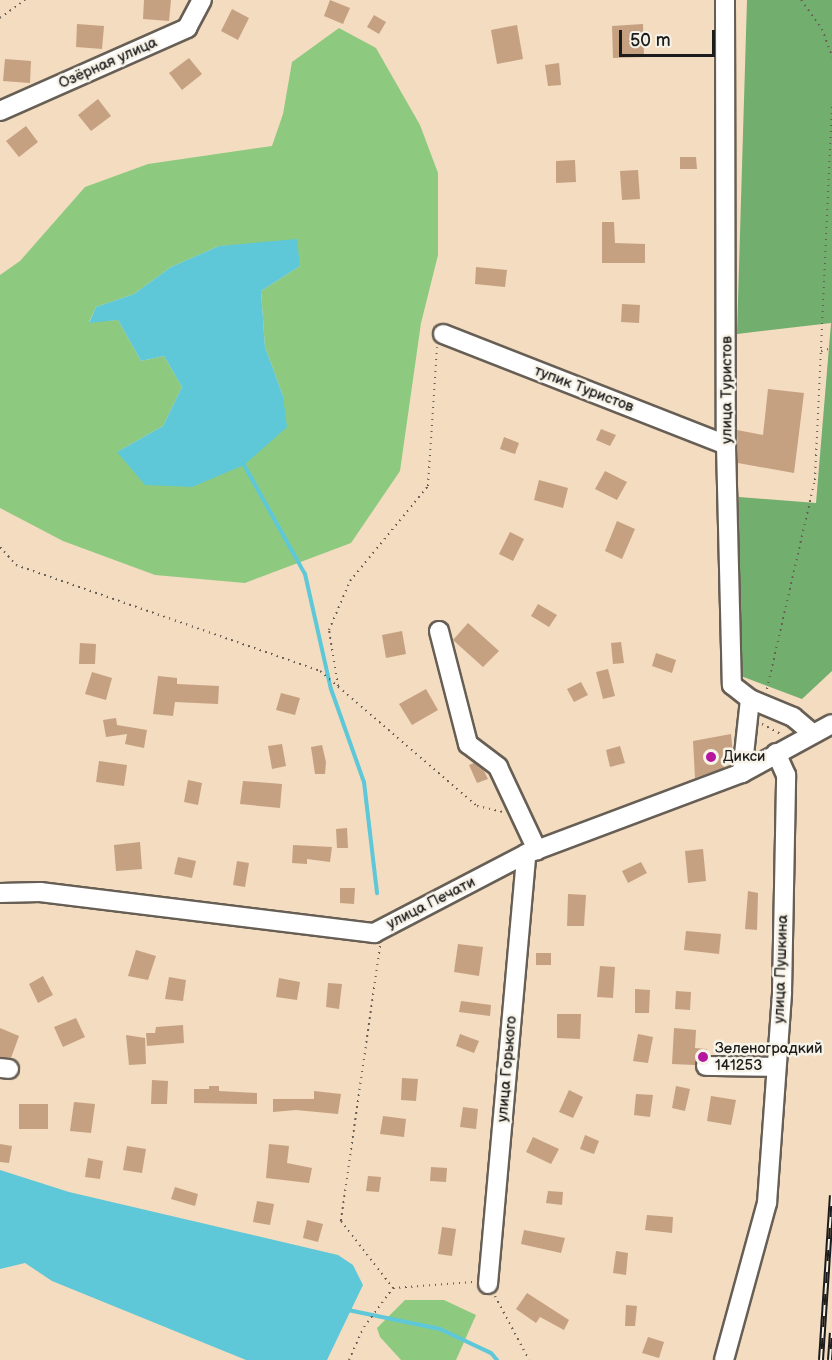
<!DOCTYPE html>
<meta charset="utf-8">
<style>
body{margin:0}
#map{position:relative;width:832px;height:1360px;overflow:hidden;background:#f3dcbf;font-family:"Balsamiq Sans",sans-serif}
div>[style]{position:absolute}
.green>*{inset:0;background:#8dca80}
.forest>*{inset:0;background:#72ae6e}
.water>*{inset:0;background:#5ec8d9}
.stream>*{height:4px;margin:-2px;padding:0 2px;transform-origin:2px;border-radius:2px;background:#5ec8d9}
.building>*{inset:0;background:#c5a181}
.path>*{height:2px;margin-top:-1px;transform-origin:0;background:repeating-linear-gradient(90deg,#675f55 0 1.5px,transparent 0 6px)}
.roads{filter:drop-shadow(2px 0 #675f55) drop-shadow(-2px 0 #675f55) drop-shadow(0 2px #675f55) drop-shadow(0 -2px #675f55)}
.minor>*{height:18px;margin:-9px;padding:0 9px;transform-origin:9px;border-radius:9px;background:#fff}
.rail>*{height:6px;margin-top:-3px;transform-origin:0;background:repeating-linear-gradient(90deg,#f7f3e8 0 11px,#1c1c1c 0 22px);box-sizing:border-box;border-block:2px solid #1c1c1c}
.dots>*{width:16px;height:16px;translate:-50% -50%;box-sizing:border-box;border:3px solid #f7f3e8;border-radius:50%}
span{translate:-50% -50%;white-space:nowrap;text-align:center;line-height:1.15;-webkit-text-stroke:5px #f7f3e8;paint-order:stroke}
.street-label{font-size:15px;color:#1c1c1c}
.poi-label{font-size:15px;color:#1c1c1c}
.left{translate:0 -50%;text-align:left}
.scale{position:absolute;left:619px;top:30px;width:96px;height:27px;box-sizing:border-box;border:3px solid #1c1c1c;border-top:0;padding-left:8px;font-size:18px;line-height:21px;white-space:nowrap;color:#1c1c1c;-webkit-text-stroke:4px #f7f3e8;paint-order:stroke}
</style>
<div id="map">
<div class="green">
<i style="clip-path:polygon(evenodd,339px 28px,376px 48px,420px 125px,438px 173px,438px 255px,421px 323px,400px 471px,351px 543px,245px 583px,155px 575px,63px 541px,0 508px,0 275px,20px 261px,85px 187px,148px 164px,272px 146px,283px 114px,292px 62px,339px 28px,253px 245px,300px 266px,261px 291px,265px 347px,283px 396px,117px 452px,163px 426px,182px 387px,164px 356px,141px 361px,118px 320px,89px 322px,96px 307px,134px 294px,171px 267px,219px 246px,253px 245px)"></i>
<i style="clip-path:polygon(405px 1300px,444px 1300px,476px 1315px,456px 1360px,401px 1360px,380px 1337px,377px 1328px)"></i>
</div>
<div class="forest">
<i style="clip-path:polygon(747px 0,832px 0,832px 671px,802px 699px,733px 673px,739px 497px,816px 503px,831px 323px,737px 334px)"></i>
</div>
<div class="water">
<i style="clip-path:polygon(297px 239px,300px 266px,261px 291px,265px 347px,283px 396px,287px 427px,244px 465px,192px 487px,145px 485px,117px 452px,163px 426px,182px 387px,164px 356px,141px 361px,118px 320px,89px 323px,96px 307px,134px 294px,171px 267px,219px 246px)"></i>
<i style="clip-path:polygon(0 1170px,69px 1192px,338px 1255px,353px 1265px,363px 1285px,327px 1360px,246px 1360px,52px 1281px,25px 1263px,0 1269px)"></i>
</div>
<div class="stream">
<i style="left:244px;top:465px;width:125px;rotate:60.8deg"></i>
<i style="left:305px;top:574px;width:118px;rotate:77.3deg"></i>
<i style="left:331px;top:689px;width:99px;rotate:70.5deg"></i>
<i style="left:364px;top:782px;width:112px;rotate:83.3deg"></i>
<i style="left:348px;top:1310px;width:94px;rotate:11.7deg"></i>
<i style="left:440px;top:1329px;width:56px;rotate:25.2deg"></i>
<i style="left:491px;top:1353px;width:9px;rotate:49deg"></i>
</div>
<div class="building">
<i style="clip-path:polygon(144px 0,171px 0,169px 21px,143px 19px)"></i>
<i style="clip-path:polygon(330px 0,350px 8px,343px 24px,324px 16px)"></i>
<i style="clip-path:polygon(232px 9px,249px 18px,238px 40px,221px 31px)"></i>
<i style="clip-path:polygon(374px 15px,386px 22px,379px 34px,367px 27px)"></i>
<i style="clip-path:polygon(77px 24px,104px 26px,102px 49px,76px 47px)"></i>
<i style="clip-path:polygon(643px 24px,644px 57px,613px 58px,612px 26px)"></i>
<i style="clip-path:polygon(517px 25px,523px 59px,497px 64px,491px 30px)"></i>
<i style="clip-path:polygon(189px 58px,202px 74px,182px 90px,169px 73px)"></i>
<i style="clip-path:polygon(5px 59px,31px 61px,30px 83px,3px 81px)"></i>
<i style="clip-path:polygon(559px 63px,561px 85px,548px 86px,545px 65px)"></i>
<i style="clip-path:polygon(98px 99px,111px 116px,91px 131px,78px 115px)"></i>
<i style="clip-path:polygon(26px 126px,38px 142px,19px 157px,6px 141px)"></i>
<i style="clip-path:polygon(680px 157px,696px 157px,697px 169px,680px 169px)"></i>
<i style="clip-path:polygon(575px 160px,576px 182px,556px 183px,556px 161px)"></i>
<i style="clip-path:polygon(638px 170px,640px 199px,622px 200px,620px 171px)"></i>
<i style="clip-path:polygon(602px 222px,614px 222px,615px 243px,645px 244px,645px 263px,602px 263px)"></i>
<i style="clip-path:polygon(476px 267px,507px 270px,505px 287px,475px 284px)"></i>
<i style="clip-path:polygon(622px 304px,640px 305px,639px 323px,621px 322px)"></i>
<i style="clip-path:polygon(768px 389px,804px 393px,794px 473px,738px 463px,737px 430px,763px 435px)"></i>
<i style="clip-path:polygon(601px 429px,616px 435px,610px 446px,596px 440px)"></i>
<i style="clip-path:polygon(504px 437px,519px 443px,515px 454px,500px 449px)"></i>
<i style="clip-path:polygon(605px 471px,627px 482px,617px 500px,595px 489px)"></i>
<i style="clip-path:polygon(539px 480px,568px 488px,563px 508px,534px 500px)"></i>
<i style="clip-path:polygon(617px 521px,635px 529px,622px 559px,605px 551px)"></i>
<i style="clip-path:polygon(510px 532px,524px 539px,513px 561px,499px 554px)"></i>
<i style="clip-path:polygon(538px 604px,557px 615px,549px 627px,531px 616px)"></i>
<i style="clip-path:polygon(468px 623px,499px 651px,483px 667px,453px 640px)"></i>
<i style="clip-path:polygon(402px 631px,406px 654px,386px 658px,382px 635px)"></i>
<i style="clip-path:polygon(621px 642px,624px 663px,613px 664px,611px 643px)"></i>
<i style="clip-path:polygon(80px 643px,96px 644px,95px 664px,79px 664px)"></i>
<i style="clip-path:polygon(656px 653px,676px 660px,672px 673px,652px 666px)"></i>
<i style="clip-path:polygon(608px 669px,615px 696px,603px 699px,596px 672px)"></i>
<i style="clip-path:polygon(92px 672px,112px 678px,106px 700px,85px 694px)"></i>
<i style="clip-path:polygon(158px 676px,177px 678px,177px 684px,219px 686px,218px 704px,175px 702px,173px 716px,153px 714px)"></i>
<i style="clip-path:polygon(581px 682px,588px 695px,574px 702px,567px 689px)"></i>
<i style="clip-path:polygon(426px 689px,438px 710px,412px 725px,399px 704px)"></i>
<i style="clip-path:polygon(281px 693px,300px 698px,295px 715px,276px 710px)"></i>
<i style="clip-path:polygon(116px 718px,117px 725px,147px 730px,144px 748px,125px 744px,127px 734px,106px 737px,103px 720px)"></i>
<i style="clip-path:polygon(731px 734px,733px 755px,722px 759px,724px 768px,695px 778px,693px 741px)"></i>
<i style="clip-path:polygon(282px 744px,286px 766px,272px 769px,268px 746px)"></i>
<i style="clip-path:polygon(322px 745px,326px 762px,325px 774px,315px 774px,311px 747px)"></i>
<i style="clip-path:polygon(620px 746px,625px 763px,610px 767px,606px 750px)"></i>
<i style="clip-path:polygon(99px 761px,127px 765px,124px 786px,96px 782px)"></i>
<i style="clip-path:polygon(474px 763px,484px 771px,488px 779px,477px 783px,469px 765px)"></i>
<i style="clip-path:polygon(188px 780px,202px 783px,198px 805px,184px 802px)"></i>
<i style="clip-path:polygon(243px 781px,282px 784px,280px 808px,240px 804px)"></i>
<i style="clip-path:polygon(347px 828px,348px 848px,337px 848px,336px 829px)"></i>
<i style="clip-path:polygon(140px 842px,142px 869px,116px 871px,114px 845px)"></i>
<i style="clip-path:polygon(293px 845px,332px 847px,330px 862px,307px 859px,307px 864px,292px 863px)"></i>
<i style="clip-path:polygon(703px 849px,706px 881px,688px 883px,685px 851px)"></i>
<i style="clip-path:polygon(178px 857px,196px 861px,192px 878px,174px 874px)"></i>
<i style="clip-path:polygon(237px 861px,249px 863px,245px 887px,233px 885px)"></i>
<i style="clip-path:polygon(641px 862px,647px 873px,628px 883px,622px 871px)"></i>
<i style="clip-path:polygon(340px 888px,355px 888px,354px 904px,340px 903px)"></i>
<i style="clip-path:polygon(748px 891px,758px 893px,757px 930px,745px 929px)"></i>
<i style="clip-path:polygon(568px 894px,586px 895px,584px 926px,567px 926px)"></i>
<i style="clip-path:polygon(686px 931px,721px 934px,719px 954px,684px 950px)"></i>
<i style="clip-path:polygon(458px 944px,483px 947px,479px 976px,454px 972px)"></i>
<i style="clip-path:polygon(136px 950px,156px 956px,148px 980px,128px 976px)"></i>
<i style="clip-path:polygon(536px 953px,551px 953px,551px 965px,536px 965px)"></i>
<i style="clip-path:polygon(600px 966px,615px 967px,613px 998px,597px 997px)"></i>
<i style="clip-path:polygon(43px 976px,53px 995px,38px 1003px,29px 984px)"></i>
<i style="clip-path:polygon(169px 977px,186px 980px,183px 1001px,165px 999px)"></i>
<i style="clip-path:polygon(279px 978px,300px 982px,297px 1000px,276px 997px)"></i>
<i style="clip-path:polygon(328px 983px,342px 984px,339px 1009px,326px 1007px)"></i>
<i style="clip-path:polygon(635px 989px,650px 990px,649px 1013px,635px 1013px)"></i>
<i style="clip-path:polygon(676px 991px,691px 992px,690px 1010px,675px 1009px)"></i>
<i style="clip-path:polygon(461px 1001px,491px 1005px,490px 1016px,459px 1012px)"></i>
<i style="clip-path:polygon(557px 1014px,581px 1014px,580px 1039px,557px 1038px)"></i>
<i style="clip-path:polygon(76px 1018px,85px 1037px,63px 1047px,54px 1027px)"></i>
<i style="clip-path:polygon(183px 1025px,184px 1043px,147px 1046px,146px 1033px,155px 1033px,156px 1027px)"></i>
<i style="clip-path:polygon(0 1028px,19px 1036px,11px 1058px,0 1057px)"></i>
<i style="clip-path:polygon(674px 1028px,696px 1030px,695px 1048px,707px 1049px,707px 1055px,700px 1057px,695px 1065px,672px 1064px)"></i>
<i style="clip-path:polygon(460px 1034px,479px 1041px,474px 1053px,456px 1046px)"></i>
<i style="clip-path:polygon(638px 1034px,653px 1037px,648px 1063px,633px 1061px)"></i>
<i style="clip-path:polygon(126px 1035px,145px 1038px,146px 1064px,129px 1065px)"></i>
<i style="clip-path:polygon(402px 1078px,418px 1079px,416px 1101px,401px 1100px)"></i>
<i style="clip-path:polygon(152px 1080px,168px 1081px,167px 1104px,151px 1104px)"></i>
<i style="clip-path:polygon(209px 1086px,219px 1086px,219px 1091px,257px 1093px,257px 1104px,194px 1103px,194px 1089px,209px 1089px)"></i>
<i style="clip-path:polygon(676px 1086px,690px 1089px,685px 1111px,672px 1108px)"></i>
<i style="clip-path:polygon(569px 1090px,583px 1097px,573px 1118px,559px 1112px)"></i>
<i style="clip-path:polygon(314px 1091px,341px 1094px,338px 1114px,296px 1110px,273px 1112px,273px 1099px,314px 1099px)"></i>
<i style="clip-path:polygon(636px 1094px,653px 1095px,650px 1117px,634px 1115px)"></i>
<i style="clip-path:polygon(711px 1096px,736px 1100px,731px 1125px,707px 1121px)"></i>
<i style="clip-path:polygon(74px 1102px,95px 1104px,91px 1133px,70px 1131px)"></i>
<i style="clip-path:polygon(19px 1104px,48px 1104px,48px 1129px,19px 1129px)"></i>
<i style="clip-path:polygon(463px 1107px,478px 1109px,476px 1129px,460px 1127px)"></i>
<i style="clip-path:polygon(383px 1116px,406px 1119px,404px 1137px,380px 1134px)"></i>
<i style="clip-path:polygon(585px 1135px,599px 1141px,594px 1154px,580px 1149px)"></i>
<i style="clip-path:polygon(533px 1137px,559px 1149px,551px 1164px,526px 1152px)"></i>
<i style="clip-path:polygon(0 1144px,12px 1146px,9px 1163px,0 1162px)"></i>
<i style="clip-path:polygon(269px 1144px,289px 1146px,287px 1163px,312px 1168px,309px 1183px,266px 1178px)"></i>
<i style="clip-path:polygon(127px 1146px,146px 1149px,142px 1173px,123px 1170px)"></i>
<i style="clip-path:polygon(88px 1158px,103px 1161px,100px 1179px,85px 1177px)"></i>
<i style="clip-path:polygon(431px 1167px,447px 1168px,446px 1182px,430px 1181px)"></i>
<i style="clip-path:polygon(368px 1176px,381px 1177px,379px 1192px,366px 1191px)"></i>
<i style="clip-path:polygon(175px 1187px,198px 1194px,195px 1206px,171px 1199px)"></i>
<i style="clip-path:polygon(548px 1191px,563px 1192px,562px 1205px,546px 1203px)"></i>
<i style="clip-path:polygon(257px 1201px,274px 1204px,270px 1225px,253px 1222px)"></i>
<i style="clip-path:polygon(647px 1215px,673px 1217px,672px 1233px,645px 1230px)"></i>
<i style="clip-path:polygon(307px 1220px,323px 1224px,318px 1242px,303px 1238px)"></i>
<i style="clip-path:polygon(442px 1227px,456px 1229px,452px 1256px,438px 1254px)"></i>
<i style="clip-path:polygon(524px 1230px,565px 1238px,561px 1253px,521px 1244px)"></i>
<i style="clip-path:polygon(616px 1251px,628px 1253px,626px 1275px,613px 1273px)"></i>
<i style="clip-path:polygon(527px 1293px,569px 1320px,564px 1330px,540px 1317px,536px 1323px,516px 1309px)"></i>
<i style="clip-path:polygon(626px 1305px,637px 1306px,635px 1326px,625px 1326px)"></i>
<i style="clip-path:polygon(648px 1337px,664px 1342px,659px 1358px,642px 1353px)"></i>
</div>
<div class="path">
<i style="left:801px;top:0;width:36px;rotate:54deg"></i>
<i style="left:822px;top:29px;width:30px;rotate:70deg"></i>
<i style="left:0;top:18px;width:31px;rotate:-36deg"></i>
<i style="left:821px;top:351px;width:11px;rotate:-15deg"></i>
<i style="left:0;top:547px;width:24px;rotate:48deg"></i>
<i style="left:16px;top:565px;width:322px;rotate:19.2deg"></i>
<i style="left:320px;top:671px;width:207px;rotate:40.7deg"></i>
<i style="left:477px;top:806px;width:26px;rotate:13deg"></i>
<i style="left:338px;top:686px;width:57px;rotate:-99.1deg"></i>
<i style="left:329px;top:630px;width:53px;rotate:-66.8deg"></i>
<i style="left:350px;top:581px;width:123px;rotate:-50.6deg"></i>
<i style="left:428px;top:486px;width:139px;rotate:-86.3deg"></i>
<i style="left:767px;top:689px;width:214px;rotate:-77.1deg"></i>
<i style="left:815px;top:480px;width:377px;rotate:-87.4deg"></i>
<i style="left:762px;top:724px;width:21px;rotate:28deg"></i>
<i style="left:380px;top:946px;width:278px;rotate:98.1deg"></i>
<i style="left:341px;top:1221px;width:85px;rotate:52.2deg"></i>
<i style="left:495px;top:1296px;width:72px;rotate:62deg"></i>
<i style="left:349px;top:1360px;width:36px;rotate:-66deg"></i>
<i style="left:364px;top:1327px;width:49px;rotate:-53.4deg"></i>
<i style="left:393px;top:1288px;width:80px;rotate:-4.3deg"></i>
</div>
<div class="roads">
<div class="minor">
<i style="left:725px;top:0;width:445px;rotate:89.9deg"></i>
<i style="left:726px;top:445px;width:240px;rotate:88.6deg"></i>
<i style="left:732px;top:685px;width:23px;rotate:38deg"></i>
<i style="left:750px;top:699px;width:47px;rotate:22.7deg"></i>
<i style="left:793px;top:717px;width:25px;rotate:40deg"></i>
<i style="left:0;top:111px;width:205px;rotate:-23.9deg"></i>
<i style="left:187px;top:28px;width:32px;rotate:-62deg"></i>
<i style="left:443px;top:334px;width:304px;rotate:21.4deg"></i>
<i style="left:439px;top:631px;width:117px;rotate:75.6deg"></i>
<i style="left:468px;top:744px;width:38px;rotate:37deg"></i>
<i style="left:498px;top:767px;width:92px;rotate:64.8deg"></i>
<i style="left:742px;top:773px;width:74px;rotate:-83.8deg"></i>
<i style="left:0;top:893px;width:40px;rotate:-1.4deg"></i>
<i style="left:40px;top:892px;width:337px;rotate:7deg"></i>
<i style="left:374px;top:933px;width:171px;rotate:-27.5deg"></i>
<i style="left:526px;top:854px;width:231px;rotate:-20.6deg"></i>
<i style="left:742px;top:773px;width:102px;rotate:-28.6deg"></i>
<i style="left:706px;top:1066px;width:70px;rotate:0.8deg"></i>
<i style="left:0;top:1068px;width:9px;rotate:6deg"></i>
<i style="left:488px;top:1284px;width:432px;rotate:-84.9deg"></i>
<i style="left:724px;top:1360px;width:163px;rotate:-74.7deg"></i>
<i style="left:767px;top:1203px;width:212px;rotate:-85.9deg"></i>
<i style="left:782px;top:992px;width:217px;rotate:-88.9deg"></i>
<i style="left:786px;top:775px;width:24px;rotate:-114deg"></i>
</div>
</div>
<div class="rail">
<i style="left:821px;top:1360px;width:165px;rotate:-86.2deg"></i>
<i style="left:830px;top:1360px;width:27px;rotate:-86deg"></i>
</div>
<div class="dots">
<i style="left:711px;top:757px;background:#b5179e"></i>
<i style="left:703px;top:1057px;background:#b5179e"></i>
</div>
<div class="street-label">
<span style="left:108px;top:63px;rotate:-24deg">Озёрная улица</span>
<span style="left:584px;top:389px;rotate:21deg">тупик Туристов</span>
<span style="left:727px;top:390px;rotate:-90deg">улица Туристов</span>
<span style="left:431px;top:903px;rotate:-27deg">улица Печати</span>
<span style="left:781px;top:969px;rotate:-88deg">улица Пушкина</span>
<span style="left:507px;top:1069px;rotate:-85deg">улица Горького</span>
</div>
<div class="poi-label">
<span class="left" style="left:723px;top:757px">Дикси</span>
<span class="left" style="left:715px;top:1057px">Зеленоградкий<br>141253</span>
</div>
<div class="scale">50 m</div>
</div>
